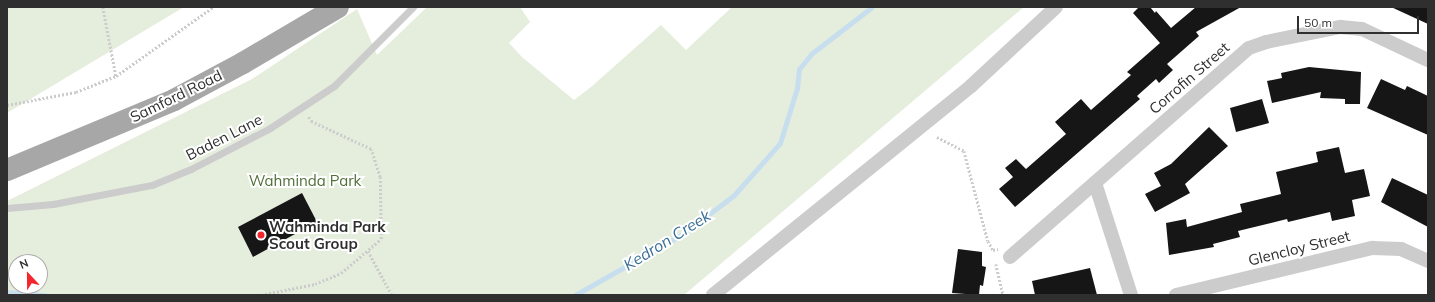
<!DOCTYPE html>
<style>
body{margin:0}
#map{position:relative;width:1435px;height:302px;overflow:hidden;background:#fff;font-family:Mulish,sans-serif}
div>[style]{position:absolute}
.green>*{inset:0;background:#e5eedc}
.stream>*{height:5px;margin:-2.5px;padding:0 2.5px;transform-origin:2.5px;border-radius:2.5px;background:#c7deef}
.building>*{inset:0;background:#161616}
.path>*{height:2.5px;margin-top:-1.25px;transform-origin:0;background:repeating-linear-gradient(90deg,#ccc 0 2px,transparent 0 4px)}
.lane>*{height:7px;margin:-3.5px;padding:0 3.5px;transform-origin:3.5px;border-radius:3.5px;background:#ccc}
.street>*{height:14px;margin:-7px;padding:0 7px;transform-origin:7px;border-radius:7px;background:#ccc}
.primary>*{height:22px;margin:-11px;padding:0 11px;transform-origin:11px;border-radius:11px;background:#a7a7a7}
.dots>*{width:11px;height:11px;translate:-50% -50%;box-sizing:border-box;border:2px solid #fff;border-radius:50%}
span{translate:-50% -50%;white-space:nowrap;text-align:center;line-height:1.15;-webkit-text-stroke:4px #fff;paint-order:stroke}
.street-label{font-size:15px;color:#2f2f2f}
.park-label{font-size:15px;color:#506f39}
.poi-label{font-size:15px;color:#2f2f2f;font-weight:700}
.left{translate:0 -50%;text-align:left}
.water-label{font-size:16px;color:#376e98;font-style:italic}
.frame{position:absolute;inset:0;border:8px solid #2f2f2f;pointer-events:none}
.north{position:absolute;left:8px;top:254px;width:40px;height:40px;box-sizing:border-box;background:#fff;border:1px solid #acacac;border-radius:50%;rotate:338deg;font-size:11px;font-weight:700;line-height:16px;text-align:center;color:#2f2f2f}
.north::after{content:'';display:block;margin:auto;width:14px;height:18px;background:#f2262d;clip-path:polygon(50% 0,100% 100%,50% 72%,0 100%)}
.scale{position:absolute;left:1297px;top:16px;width:122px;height:18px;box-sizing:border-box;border:2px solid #2f2f2f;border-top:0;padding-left:5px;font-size:12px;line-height:14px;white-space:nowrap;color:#2f2f2f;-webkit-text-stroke:3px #fff;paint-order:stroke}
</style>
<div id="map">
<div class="green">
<i style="clip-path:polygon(7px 7px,184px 7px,7px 113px)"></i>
<i style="clip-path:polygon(evenodd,427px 7px,520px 7px,530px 22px,509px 43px,522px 57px,574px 100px,591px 87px,661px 25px,686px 50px,732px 7px,1024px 7px,684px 295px,7px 295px,7px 201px,252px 79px,357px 9px,377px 55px,427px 7px,16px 262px,40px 262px,40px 286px,16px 286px,16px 262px)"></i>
</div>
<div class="stream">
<i style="left:7px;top:292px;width:38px;rotate:5deg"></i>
<i style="left:575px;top:295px;width:125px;rotate:-29.6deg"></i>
<i style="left:684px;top:233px;width:63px;rotate:-37.2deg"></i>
<i style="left:734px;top:195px;width:69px;rotate:-48.5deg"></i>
<i style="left:780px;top:143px;width:58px;rotate:-72.8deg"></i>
<i style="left:797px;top:88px;width:19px;rotate:-84deg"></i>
<i style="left:799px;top:69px;width:19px;rotate:-51deg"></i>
<i style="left:811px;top:54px;width:77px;rotate:-37.6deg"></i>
</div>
<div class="building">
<i style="clip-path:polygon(1139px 7px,1150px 7px,1155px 13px,1156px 11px,1171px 28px,1196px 7px,1241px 7px,1196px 32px,1199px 36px,1167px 64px,1173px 70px,1159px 83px,1156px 79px,1137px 96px,1140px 99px,1015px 207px,999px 189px,1013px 177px,1005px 168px,1016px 159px,1026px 169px,1066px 134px,1055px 122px,1081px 99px,1091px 110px,1131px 75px,1127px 72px,1160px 43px,1133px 13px)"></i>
<i style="clip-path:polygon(1391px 7px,1428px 7px,1428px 24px)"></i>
<i style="clip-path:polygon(1309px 67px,1361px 72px,1360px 104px,1345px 104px,1345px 99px,1320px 98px,1321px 92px,1272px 103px,1267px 81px,1282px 78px,1281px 73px)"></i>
<i style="clip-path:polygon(1381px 79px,1405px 90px,1407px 86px,1428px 96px,1428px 135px,1367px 108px)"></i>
<i style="clip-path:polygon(1262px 99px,1269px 123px,1236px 132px,1230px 108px)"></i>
<i style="clip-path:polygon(1209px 127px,1228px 146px,1185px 184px,1190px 193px,1155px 212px,1145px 194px,1161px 186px,1154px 173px,1171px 164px)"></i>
<i style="clip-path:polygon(1339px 147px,1345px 173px,1364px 169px,1370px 196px,1352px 200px,1355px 216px,1332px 221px,1330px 212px,1288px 222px,1287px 219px,1238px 231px,1240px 237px,1213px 244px,1214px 247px,1169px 255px,1166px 223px,1186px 219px,1187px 227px,1242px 212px,1240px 204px,1281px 194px,1276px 172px,1318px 162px,1316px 152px)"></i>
<i style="clip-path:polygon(1392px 178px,1428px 195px,1428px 227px,1381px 202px)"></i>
<i style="clip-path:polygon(302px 193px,317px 222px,253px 257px,238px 227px)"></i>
<i style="clip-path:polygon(958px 249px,982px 252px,982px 266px,986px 267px,983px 286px,980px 285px,979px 295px,952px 293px)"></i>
<i style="clip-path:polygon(1090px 268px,1097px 295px,1035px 295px,1032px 281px)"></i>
</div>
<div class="path">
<i style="left:103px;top:7px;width:70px;rotate:79.3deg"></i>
<i style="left:7px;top:105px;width:70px;rotate:-10.7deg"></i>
<i style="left:76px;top:92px;width:43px;rotate:-21.8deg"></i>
<i style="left:116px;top:76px;width:119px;rotate:-35.4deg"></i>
<i style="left:937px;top:137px;width:30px;rotate:27deg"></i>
<i style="left:964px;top:151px;width:93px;rotate:75.1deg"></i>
<i style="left:988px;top:241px;width:10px;rotate:61deg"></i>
<i style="left:993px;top:250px;width:5px;rotate:-11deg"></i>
<i style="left:368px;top:251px;width:50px;rotate:61.4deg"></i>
<i style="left:996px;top:264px;width:32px;rotate:77deg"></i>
<i style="left:261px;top:295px;width:55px;rotate:-11.5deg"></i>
<i style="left:315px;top:284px;width:28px;rotate:-23deg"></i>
<i style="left:341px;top:273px;width:52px;rotate:-40.4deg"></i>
<i style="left:381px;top:239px;width:62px;rotate:-90.9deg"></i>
<i style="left:380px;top:177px;width:29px;rotate:-108deg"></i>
<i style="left:371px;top:149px;width:65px;rotate:-155.4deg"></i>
<i style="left:312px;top:122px;width:7px;rotate:-124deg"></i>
</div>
<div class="lane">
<i style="left:7px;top:208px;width:46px;rotate:-5deg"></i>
<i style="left:53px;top:204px;width:101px;rotate:-10.9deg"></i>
<i style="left:152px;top:185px;width:42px;rotate:-22.3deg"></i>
<i style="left:191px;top:169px;width:89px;rotate:-27.4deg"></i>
<i style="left:270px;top:128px;width:77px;rotate:-33.3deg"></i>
<i style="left:334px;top:86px;width:112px;rotate:-45deg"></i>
</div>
<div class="street">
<i style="left:1095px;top:183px;width:118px;rotate:72.2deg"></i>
<i style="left:1010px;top:257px;width:317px;rotate:-41.2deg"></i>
<i style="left:1249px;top:48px;width:18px;rotate:-19deg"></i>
<i style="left:1266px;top:42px;width:76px;rotate:-11.5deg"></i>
<i style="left:1340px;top:27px;width:22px;rotate:5deg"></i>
<i style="left:1362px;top:29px;width:73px;rotate:25.2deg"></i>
<i style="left:713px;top:295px;width:332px;rotate:-39deg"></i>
<i style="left:971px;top:86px;width:116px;rotate:-42.9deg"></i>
<i style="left:1176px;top:295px;width:202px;rotate:-13.5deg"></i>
<i style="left:1372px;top:248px;width:29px;rotate:2deg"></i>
<i style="left:1401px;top:249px;width:30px;rotate:24deg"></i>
</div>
<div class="primary">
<i style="left:7px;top:170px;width:181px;rotate:-22.7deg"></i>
<i style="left:174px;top:100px;width:78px;rotate:-28.2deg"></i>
<i style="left:243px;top:63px;width:110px;rotate:-30.5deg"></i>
</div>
<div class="dots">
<i style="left:261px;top:235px;background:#f2262d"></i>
</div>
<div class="street-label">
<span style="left:1189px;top:78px;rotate:-41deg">Corrofin Street</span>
<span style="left:176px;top:96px;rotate:-26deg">Samford Road</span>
<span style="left:224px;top:137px;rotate:-27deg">Baden Lane</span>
<span style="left:1299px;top:248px;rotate:-14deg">Glencloy Street</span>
</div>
<div class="park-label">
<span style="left:305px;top:181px">Wahminda Park</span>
</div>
<div class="poi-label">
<span class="left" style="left:269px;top:235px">Wahminda Park<br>Scout Group</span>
</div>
<div class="water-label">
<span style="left:667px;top:240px;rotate:-32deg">Kedron Creek</span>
</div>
<div class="frame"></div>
<div class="north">N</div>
<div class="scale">50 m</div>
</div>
